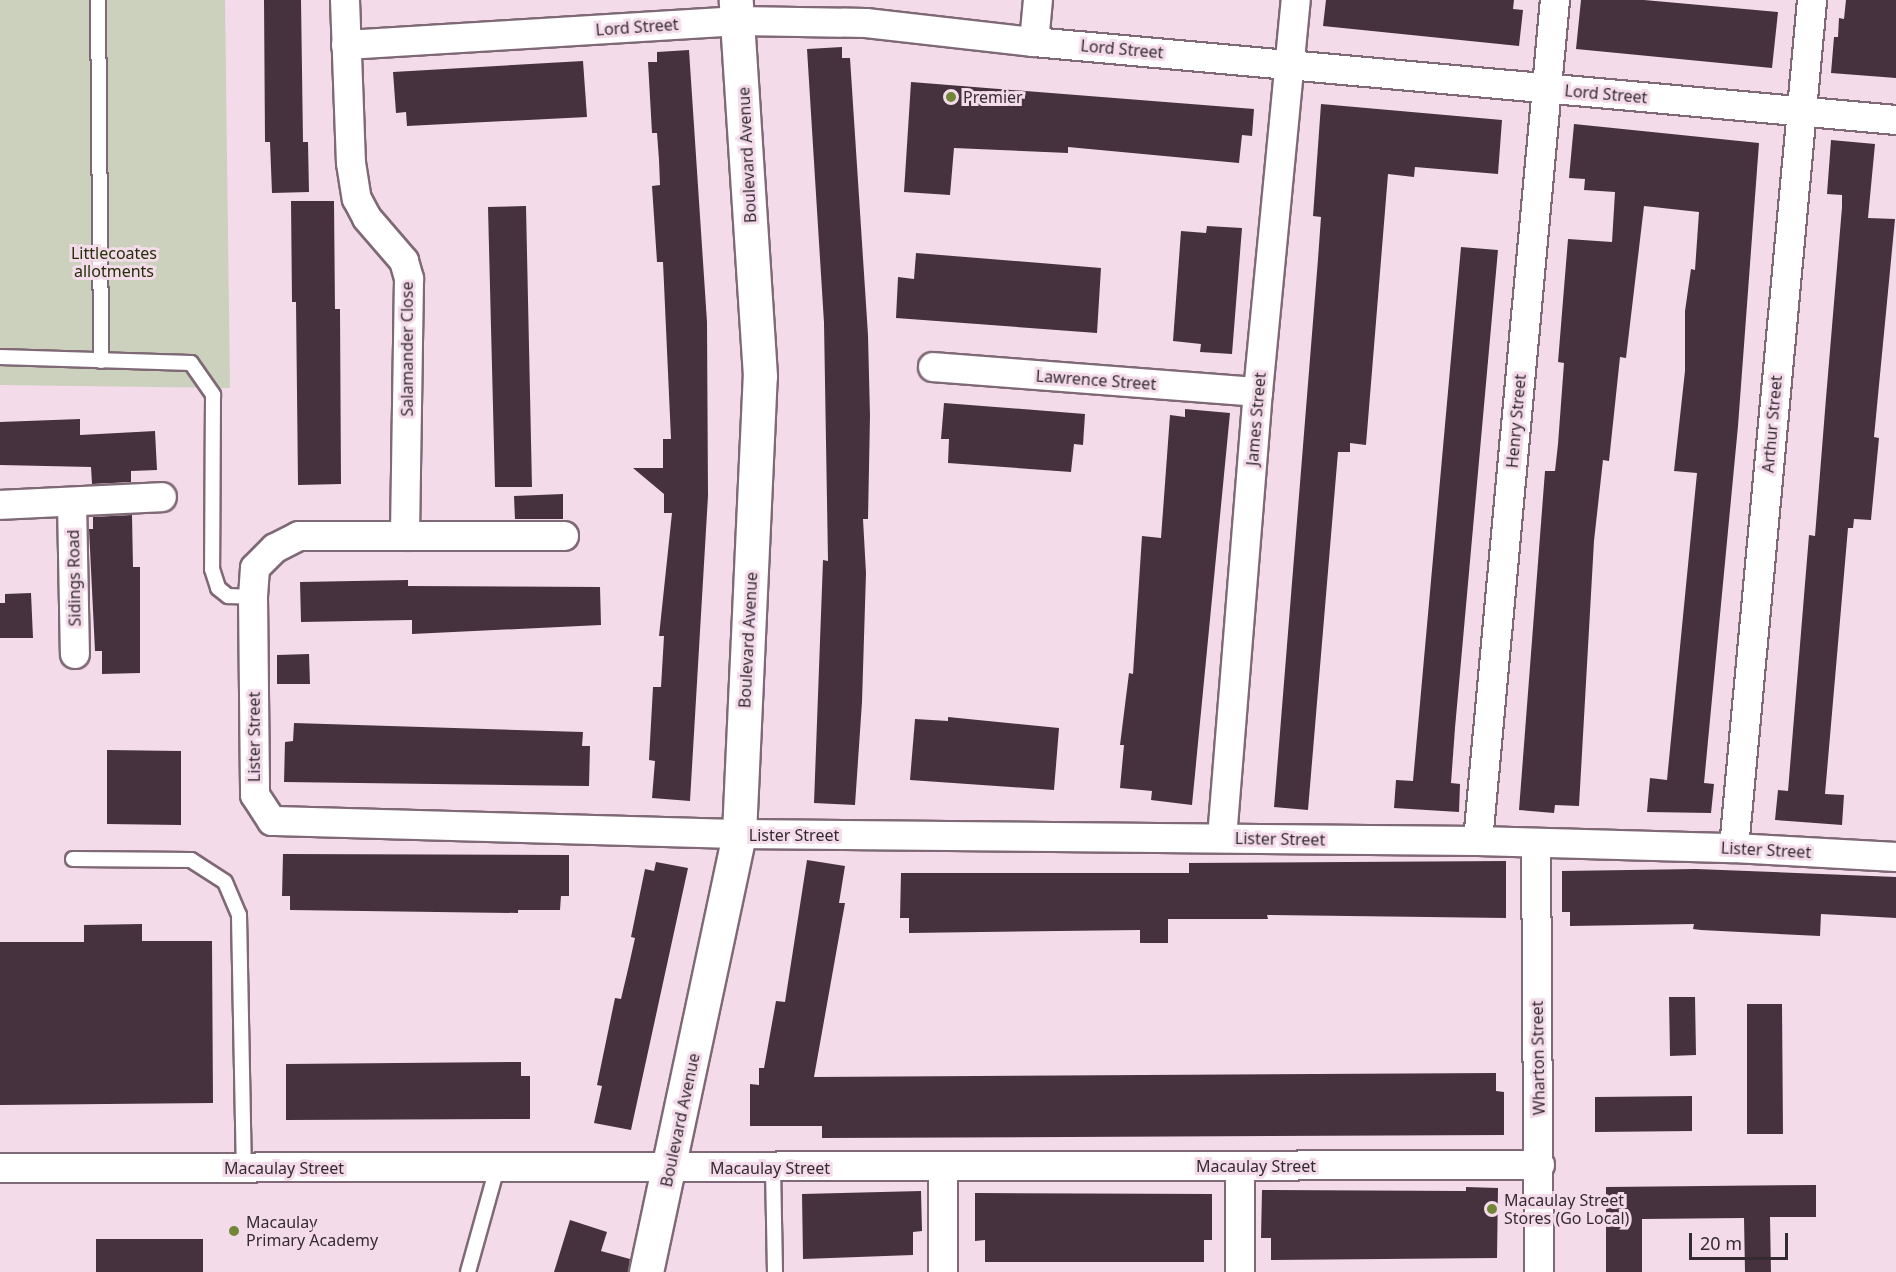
<!DOCTYPE html>
<style>
body{margin:0}
#map{position:relative;width:1896px;height:1272px;overflow:hidden;background:#f4dbea;font-family:"Noto Sans",sans-serif}
div>[style]{position:absolute}
.green>*{inset:0;background:#cbd1bd}
.building>*{inset:0;background:#46323f}
.roads{filter:drop-shadow(2px 0 #7f6976) drop-shadow(-2px 0 #7f6976) drop-shadow(0 2px #7f6976) drop-shadow(0 -2px #7f6976)}
.service>*{height:14px;margin:-7px;padding:0 7px;transform-origin:7px;border-radius:7px;background:#fff}
.minor>*{height:28px;margin:-14px;padding:0 14px;transform-origin:14px;border-radius:14px;background:#fff}
.tertiary>*{height:33px;margin:-16.5px;padding:0 16.5px;transform-origin:16.5px;border-radius:16.5px;background:#fff}
.dots>*{width:16px;height:16px;translate:-50% -50%;box-sizing:border-box;border:3px solid #f4dbea;border-radius:50%}
span{translate:-50% -50%;white-space:nowrap;text-align:center;line-height:1.15;-webkit-text-stroke:6px #f4dbea;paint-order:stroke}
.street-label{font-size:16px;color:#342b31}
.poi-label{font-size:16px;color:#342b31}
.left{translate:0 -50%;text-align:left}
.park-label{font-size:16px;color:#252e07}
.scale{position:absolute;left:1689px;top:1233px;width:99px;height:27px;box-sizing:border-box;border:3px solid #342b31;border-top:0;padding-left:8px;font-size:18px;line-height:21px;white-space:nowrap;color:#342b31;-webkit-text-stroke:4px #f4dbea;paint-order:stroke}
</style>
<div id="map">
<div class="green">
<i style="clip-path:polygon(0 0,225px 0,230px 388px,0 385px)"></i>
</div>
<div class="building">
<i style="clip-path:polygon(264px 0,301px 0,303px 142px,308px 142px,309px 192px,272px 193px,270px 142px,265px 142px)"></i>
<i style="clip-path:polygon(1326px 0,1514px 0,1513px 9px,1523px 10px,1519px 46px,1323px 26px)"></i>
<i style="clip-path:polygon(1581px 0,1644px 0,1778px 12px,1772px 68px,1576px 49px)"></i>
<i style="clip-path:polygon(1846px 0,1896px 0,1896px 78px,1831px 73px,1834px 37px,1838px 37px,1839px 18px,1844px 19px)"></i>
<i style="clip-path:polygon(842px 47px,842px 58px,850px 58px,868px 335px,870px 416px,868px 519px,863px 519px,866px 573px,862px 702px,855px 805px,814px 803px,823px 560px,828px 561px,824px 323px,807px 49px)"></i>
<i style="clip-path:polygon(689px 50px,707px 322px,708px 496px,690px 801px,652px 798px,655px 761px,649px 760px,653px 687px,661px 687px,664px 636px,659px 636px,672px 513px,664px 513px,664px 494px,633px 468px,663px 468px,663px 439px,671px 439px,663px 262px,657px 262px,652px 186px,660px 185px,659px 160px,657px 133px,652px 133px,648px 62px,657px 62px,657px 52px)"></i>
<i style="clip-path:polygon(583px 61px,587px 117px,407px 126px,406px 112px,396px 113px,393px 72px)"></i>
<i style="clip-path:polygon(911px 82px,1254px 109px,1252px 136px,1242px 135px,1239px 163px,1068px 147px,1068px 153px,954px 148px,950px 195px,904px 192px)"></i>
<i style="clip-path:polygon(1321px 104px,1502px 120px,1498px 174px,1415px 167px,1414px 177px,1388px 174px,1366px 445px,1350px 443px,1350px 452px,1338px 452px,1308px 810px,1274px 807px,1318px 259px,1321px 217px,1313px 216px)"></i>
<i style="clip-path:polygon(1574px 124px,1759px 143px,1738px 426px,1704px 783px,1714px 784px,1711px 813px,1647px 812px,1650px 778px,1667px 780px,1697px 473px,1674px 471px,1685px 371px,1685px 311px,1691px 269px,1695px 270px,1699px 212px,1644px 206px,1626px 358px,1620px 357px,1609px 461px,1603px 460px,1594px 541px,1579px 806px,1555px 805px,1554px 813px,1519px 810px,1545px 471px,1555px 471px,1558px 444px,1564px 363px,1558px 362px,1568px 239px,1612px 242px,1615px 192px,1584px 190px,1585px 179px,1569px 178px)"></i>
<i style="clip-path:polygon(1831px 140px,1875px 144px,1868px 218px,1895px 219px,1874px 437px,1879px 438px,1871px 520px,1854px 519px,1853px 528px,1848px 528px,1825px 794px,1844px 795px,1842px 825px,1775px 820px,1778px 790px,1788px 791px,1809px 535px,1815px 536px,1826px 398px,1842px 207px,1842px 195px,1827px 194px)"></i>
<i style="clip-path:polygon(291px 201px,334px 201px,335px 309px,340px 309px,341px 484px,298px 485px,296px 302px,292px 302px)"></i>
<i style="clip-path:polygon(526px 206px,532px 487px,495px 487px,488px 207px)"></i>
<i style="clip-path:polygon(1207px 226px,1242px 228px,1232px 354px,1200px 352px,1201px 344px,1173px 341px,1181px 231px,1206px 233px)"></i>
<i style="clip-path:polygon(1461px 247px,1498px 250px,1455px 728px,1451px 783px,1460px 784px,1459px 812px,1394px 808px,1396px 780px,1413px 781px)"></i>
<i style="clip-path:polygon(916px 253px,1101px 268px,1097px 333px,896px 318px,898px 277px,914px 279px)"></i>
<i style="clip-path:polygon(944px 403px,1085px 414px,1083px 445px,1074px 444px,1071px 472px,948px 463px,949px 439px,941px 439px)"></i>
<i style="clip-path:polygon(1185px 409px,1230px 413px,1192px 805px,1151px 800px,1152px 791px,1120px 788px,1124px 745px,1120px 745px,1129px 673px,1133px 674px,1142px 536px,1161px 538px,1170px 415px,1185px 417px)"></i>
<i style="clip-path:polygon(80px 419px,80px 435px,155px 431px,157px 470px,131px 471px,131px 482px,92px 484px,91px 467px,0 465px,0 422px)"></i>
<i style="clip-path:polygon(563px 494px,563px 519px,515px 519px,514px 496px)"></i>
<i style="clip-path:polygon(132px 515px,133px 567px,140px 567px,140px 673px,102px 674px,102px 651px,95px 651px,89px 529px,93px 529px,93px 517px)"></i>
<i style="clip-path:polygon(408px 580px,408px 586px,600px 587px,601px 625px,412px 634px,412px 620px,301px 622px,300px 582px)"></i>
<i style="clip-path:polygon(31px 593px,33px 638px,0 638px,0 603px,5px 603px,5px 594px)"></i>
<i style="clip-path:polygon(309px 654px,310px 684px,277px 684px,277px 655px)"></i>
<i style="clip-path:polygon(948px 717px,1059px 728px,1054px 790px,910px 780px,915px 719px,948px 721px)"></i>
<i style="clip-path:polygon(294px 723px,583px 732px,582px 746px,590px 746px,589px 786px,284px 782px,285px 742px,293px 741px)"></i>
<i style="clip-path:polygon(107px 750px,181px 751px,181px 825px,107px 824px)"></i>
<i style="clip-path:polygon(283px 854px,569px 855px,569px 896px,561px 896px,560px 910px,518px 910px,518px 913px,290px 910px,290px 896px,282px 896px)"></i>
<i style="clip-path:polygon(807px 860px,845px 866px,839px 903px,845px 903px,814px 1077px,1496px 1073px,1496px 1091px,1504px 1092px,1504px 1135px,822px 1138px,822px 1126px,750px 1126px,750px 1084px,759px 1085px,759px 1068px,764px 1068px,776px 1001px,785px 1002px)"></i>
<i style="clip-path:polygon(1506px 861px,1506px 918px,1267px 915px,1268px 919px,1168px 919px,1168px 943px,1140px 943px,1140px 930px,909px 933px,909px 918px,900px 918px,901px 873px,1189px 873px,1189px 863px)"></i>
<i style="clip-path:polygon(656px 862px,688px 868px,631px 1130px,594px 1123px,602px 1086px,597px 1085px,615px 998px,621px 999px,629px 965px,635px 938px,631px 937px,645px 869px,654px 871px)"></i>
<i style="clip-path:polygon(1696px 869px,1896px 877px,1896px 918px,1821px 914px,1820px 936px,1701px 930px,1693px 929px,1694px 924px,1570px 926px,1570px 912px,1562px 912px,1562px 871px)"></i>
<i style="clip-path:polygon(142px 924px,142px 941px,212px 941px,213px 1103px,0 1105px,0 942px,84px 942px,84px 925px)"></i>
<i style="clip-path:polygon(1669px 997px,1695px 997px,1696px 1055px,1670px 1056px)"></i>
<i style="clip-path:polygon(1747px 1004px,1782px 1004px,1783px 1134px,1747px 1134px)"></i>
<i style="clip-path:polygon(521px 1062px,521px 1076px,530px 1076px,530px 1119px,286px 1120px,286px 1064px)"></i>
<i style="clip-path:polygon(1692px 1096px,1692px 1131px,1595px 1132px,1595px 1097px)"></i>
<i style="clip-path:polygon(1816px 1185px,1816px 1217px,1770px 1217px,1771px 1272px,1745px 1272px,1744px 1218px,1642px 1219px,1642px 1272px,1606px 1272px,1606px 1187px)"></i>
<i style="clip-path:polygon(1466px 1187px,1498px 1188px,1497px 1258px,1271px 1260px,1271px 1238px,1261px 1238px,1262px 1190px,1466px 1191px)"></i>
<i style="clip-path:polygon(921px 1191px,922px 1231px,913px 1232px,913px 1255px,803px 1259px,802px 1194px)"></i>
<i style="clip-path:polygon(975px 1193px,1212px 1194px,1212px 1240px,1204px 1240px,1204px 1262px,985px 1262px,985px 1240px,975px 1241px)"></i>
<i style="clip-path:polygon(570px 1220px,607px 1232px,601px 1251px,630px 1259px,628px 1272px,554px 1272px)"></i>
<i style="clip-path:polygon(96px 1239px,203px 1239px,203px 1272px,96px 1272px)"></i>
</div>
<div class="roads">
<div class="service">
<i style="left:98px;top:0;width:361px;rotate:89.5deg"></i>
<i style="left:0;top:357px;width:191px;rotate:1.8deg"></i>
<i style="left:191px;top:363px;width:39px;rotate:55deg"></i>
<i style="left:213px;top:395px;width:174px;rotate:90.3deg"></i>
<i style="left:212px;top:569px;width:20px;rotate:72deg"></i>
<i style="left:218px;top:588px;width:13px;rotate:39deg"></i>
<i style="left:228px;top:596px;width:25px;rotate:2deg"></i>
<i style="left:73px;top:859px;width:118px;rotate:0.5deg"></i>
<i style="left:191px;top:860px;width:40px;rotate:32.9deg"></i>
<i style="left:225px;top:882px;width:36px;rotate:67deg"></i>
<i style="left:239px;top:915px;width:253px;rotate:88.9deg"></i>
<i style="left:773px;top:1168px;width:104px;rotate:88.9deg"></i>
<i style="left:468px;top:1272px;width:108px;rotate:-74.4deg"></i>
</div>
<div class="minor">
<i style="left:345px;top:0;width:163px;rotate:87.9deg"></i>
<i style="left:351px;top:163px;width:36px;rotate:81deg"></i>
<i style="left:357px;top:199px;width:21px;rotate:62deg"></i>
<i style="left:367px;top:218px;width:57px;rotate:49.3deg"></i>
<i style="left:404px;top:261px;width:19px;rotate:74deg"></i>
<i style="left:409px;top:279px;width:257px;rotate:90.9deg"></i>
<i style="left:1034px;top:42px;width:42px;rotate:-84.6deg"></i>
<i style="left:346px;top:45px;width:394px;rotate:-3.5deg"></i>
<i style="left:739px;top:21px;width:127px;rotate:0.9deg"></i>
<i style="left:866px;top:23px;width:169px;rotate:6.5deg"></i>
<i style="left:1034px;top:42px;width:866px;rotate:5.17deg"></i>
<i style="left:933px;top:367px;width:326px;rotate:4.4deg"></i>
<i style="left:72px;top:502px;width:152px;rotate:88.9deg"></i>
<i style="left:0;top:505px;width:162px;rotate:-2.8deg"></i>
<i style="left:564px;top:536px;width:265px;rotate:180deg"></i>
<i style="left:299px;top:536px;width:27px;rotate:153deg"></i>
<i style="left:275px;top:548px;width:28px;rotate:135deg"></i>
<i style="left:255px;top:568px;width:29px;rotate:94deg"></i>
<i style="left:253px;top:597px;width:198px;rotate:89.4deg"></i>
<i style="left:255px;top:795px;width:31px;rotate:57deg"></i>
<i style="left:272px;top:821px;width:467px;rotate:1.6deg"></i>
<i style="left:739px;top:834px;width:739px;rotate:0.54deg"></i>
<i style="left:1478px;top:841px;width:256px;rotate:1.6deg"></i>
<i style="left:1734px;top:848px;width:162px;rotate:3.2deg"></i>
<i style="left:1222px;top:838px;width:447px;rotate:-85.4deg"></i>
<i style="left:1258px;top:392px;width:394px;rotate:-84.5deg"></i>
<i style="left:1478px;top:841px;width:845px;rotate:-84.77deg"></i>
<i style="left:1536px;top:844px;width:428px;rotate:89.6deg"></i>
<i style="left:1734px;top:848px;width:852px;rotate:-84.74deg"></i>
<i style="left:0;top:1168px;width:1540px;rotate:-0.11deg"></i>
<i style="left:943px;top:1272px;width:105px;rotate:-90deg"></i>
<i style="left:1240px;top:1272px;width:106px;rotate:-90deg"></i>
</div>
<div class="tertiary">
<i style="left:646px;top:1272px;width:448px;rotate:-78deg"></i>
<i style="left:739px;top:834px;width:458px;rotate:-87.4deg"></i>
<i style="left:760px;top:376px;width:377px;rotate:-93.7deg"></i>
</div>
</div>
<div class="dots">
<i style="left:951px;top:97px;background:#718637"></i>
<i style="left:1492px;top:1209px;background:#718637"></i>
<i style="left:234px;top:1231px;background:#718637"></i>
</div>
<div class="street-label">
<span style="left:637px;top:27px;rotate:-4deg">Lord Street</span>
<span style="left:1122px;top:49px;rotate:5deg">Lord Street</span>
<span style="left:1606px;top:94px;rotate:5deg">Lord Street</span>
<span style="left:747px;top:155px;rotate:-93deg">Boulevard Avenue</span>
<span style="left:407px;top:349px;rotate:-90deg">Salamander Close</span>
<span style="left:1096px;top:380px;rotate:4deg">Lawrence Street</span>
<span style="left:1256px;top:419px;rotate:-85deg">James Street</span>
<span style="left:1516px;top:421px;rotate:-85deg">Henry Street</span>
<span style="left:1772px;top:424px;rotate:-85deg">Arthur Street</span>
<span style="left:74px;top:578px;rotate:-91deg">Sidings Road</span>
<span style="left:748px;top:640px;rotate:-87deg">Boulevard Avenue</span>
<span style="left:254px;top:737px;rotate:-90deg">Lister Street</span>
<span style="left:794px;top:835px">Lister Street</span>
<span style="left:1280px;top:839px;rotate:1deg">Lister Street</span>
<span style="left:1766px;top:850px;rotate:3deg">Lister Street</span>
<span style="left:1538px;top:1058px;rotate:-91deg">Wharton Street</span>
<span style="left:680px;top:1120px;rotate:-78deg">Boulevard Avenue</span>
<span style="left:1256px;top:1166px">Macaulay Street</span>
<span style="left:284px;top:1168px">Macaulay Street</span>
<span style="left:770px;top:1168px">Macaulay Street</span>
</div>
<div class="poi-label">
<span class="left" style="left:963px;top:97px">Premier</span>
<span class="left" style="left:1504px;top:1209px">Macaulay Street<br>Stores (Go Local)</span>
<span class="left" style="left:246px;top:1231px">Macaulay<br>Primary Academy</span>
</div>
<div class="park-label">
<span style="left:114px;top:262px">Littlecoates<br>allotments</span>
</div>
<div class="scale">20 m</div>
</div>
